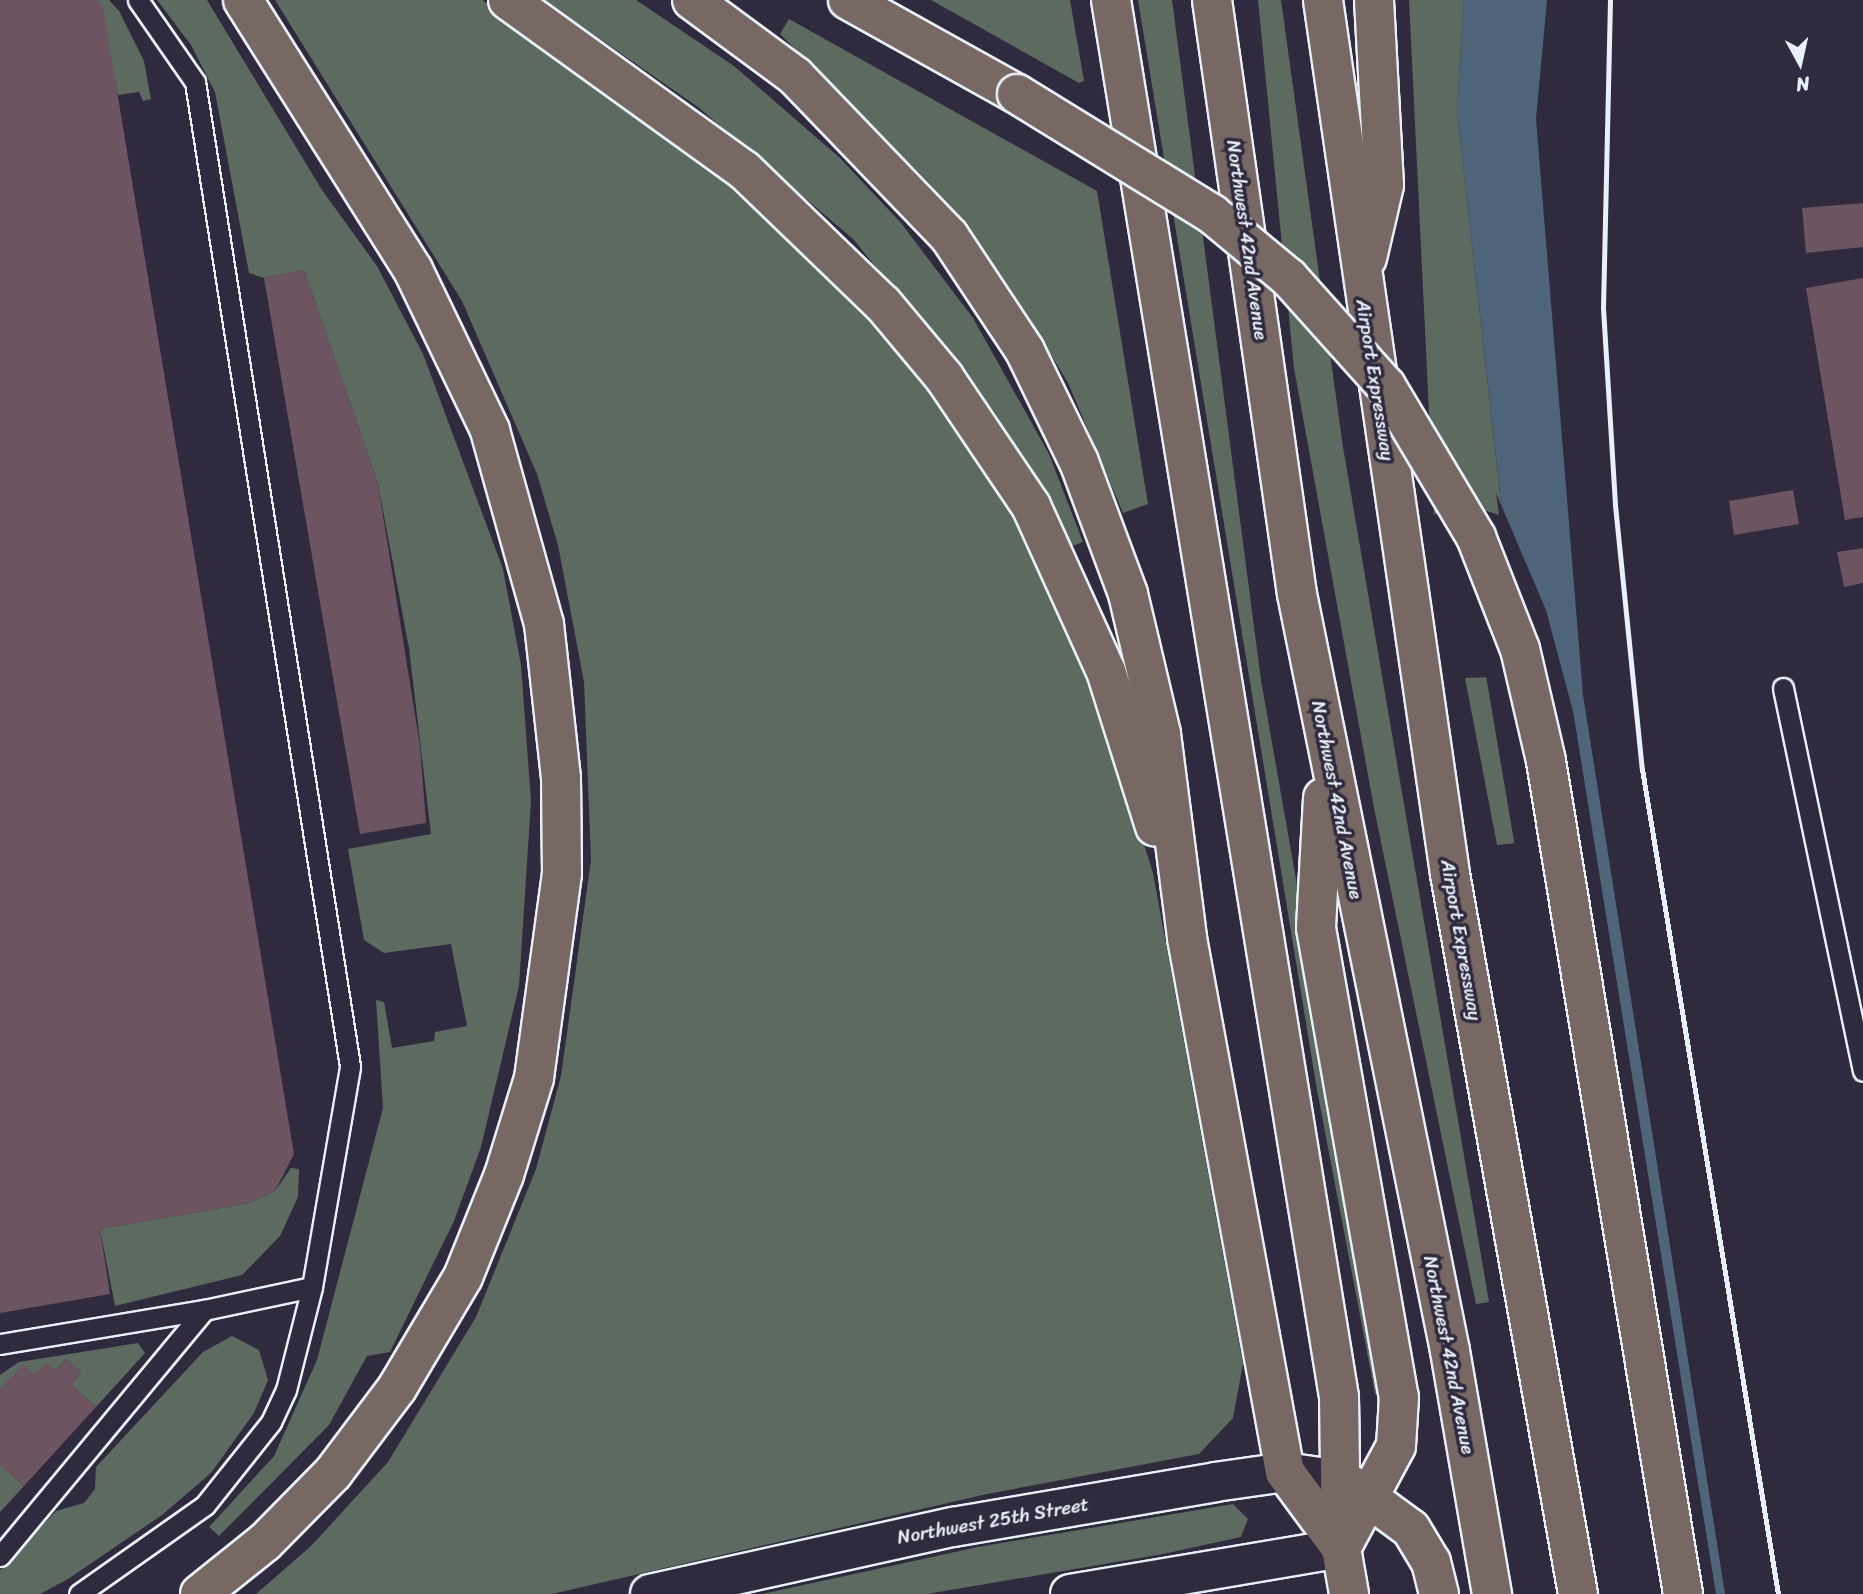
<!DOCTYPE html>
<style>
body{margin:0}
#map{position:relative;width:1863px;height:1594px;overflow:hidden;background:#2f2a3d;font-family:Sriracha,sans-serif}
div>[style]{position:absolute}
.green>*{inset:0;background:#5c6a60}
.water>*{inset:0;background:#4e6579}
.pier>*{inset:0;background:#2f2a3d}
.building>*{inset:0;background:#6c5560}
.roads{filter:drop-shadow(2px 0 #e8f1f8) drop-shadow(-2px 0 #e8f1f8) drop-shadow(0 2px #e8f1f8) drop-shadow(0 -2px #e8f1f8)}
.service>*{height:19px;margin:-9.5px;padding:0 9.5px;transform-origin:9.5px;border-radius:9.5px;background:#2f2a3d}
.tertiary>*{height:38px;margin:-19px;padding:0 19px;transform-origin:19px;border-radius:19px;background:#2f2a3d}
.trunk>*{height:38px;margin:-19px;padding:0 19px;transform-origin:19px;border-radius:19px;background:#776864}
.motorway>*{height:38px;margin:-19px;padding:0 19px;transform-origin:19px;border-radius:19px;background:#776864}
.rail>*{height:5px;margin:-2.5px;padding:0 2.5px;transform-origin:2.5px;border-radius:2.5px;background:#e8f1f8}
.bridges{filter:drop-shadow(2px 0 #e8f1f8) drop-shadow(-2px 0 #e8f1f8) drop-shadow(0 2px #e8f1f8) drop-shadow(0 -2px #e8f1f8)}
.motorway-bridge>*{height:38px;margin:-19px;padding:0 19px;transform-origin:19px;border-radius:19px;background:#776864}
span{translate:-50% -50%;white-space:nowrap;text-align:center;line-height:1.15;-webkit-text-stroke:7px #2f2a3d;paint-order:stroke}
.street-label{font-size:19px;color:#e8f1f8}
.north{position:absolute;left:1765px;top:28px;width:70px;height:70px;-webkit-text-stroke:5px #2f2a3d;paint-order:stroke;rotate:172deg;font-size:19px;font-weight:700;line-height:28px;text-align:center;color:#e8f1f8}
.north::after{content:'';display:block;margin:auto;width:24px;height:32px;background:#e8f1f8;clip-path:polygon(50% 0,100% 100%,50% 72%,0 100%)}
</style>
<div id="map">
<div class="green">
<i style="clip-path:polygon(98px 0,109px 0,119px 11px,144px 61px,151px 99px,143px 101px,139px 92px,118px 95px)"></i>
<i style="clip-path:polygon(157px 0,207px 0,322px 190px,377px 266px,423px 354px,503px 569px,521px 665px,531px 801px,519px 986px,481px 1147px,454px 1221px,390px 1352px,367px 1356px,329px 1425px,219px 1536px,209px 1527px,274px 1456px,317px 1360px,383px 1108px,376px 1000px,384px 1002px,392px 1048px,434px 1041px,435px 1032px,467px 1026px,451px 944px,384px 953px,364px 940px,348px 849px,431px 834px,409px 648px,378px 484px,304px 270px,264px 278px,249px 273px,215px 92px,191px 45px)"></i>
<i style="clip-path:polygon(275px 0,482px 0,491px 6px,633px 105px,812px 249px,987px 459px,1080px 641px,1153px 873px,1243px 1364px,1233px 1418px,1199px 1454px,987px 1494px,552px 1594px,256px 1594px,311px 1546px,388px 1462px,476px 1317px,536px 1169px,561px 1076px,591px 860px,584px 682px,558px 545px,537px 474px,462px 301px)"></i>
<i style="clip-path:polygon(544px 0,636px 0,734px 66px,840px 158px,901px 223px,973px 318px,1049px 454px,1083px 542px,1066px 548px,995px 413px,853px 239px,698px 107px)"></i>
<i style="clip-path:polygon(931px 0,1070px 0,1084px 81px,1079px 83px)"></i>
<i style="clip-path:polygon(1138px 0,1172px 0,1261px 680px,1386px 1392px,1375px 1394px,1317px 1090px)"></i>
<i style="clip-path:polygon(1258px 0,1281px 0,1343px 447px,1489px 1302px,1476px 1304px,1374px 808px,1294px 368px)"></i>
<i style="clip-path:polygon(1409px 0,1464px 0,1457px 110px,1503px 521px,1434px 515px)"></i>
<i style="clip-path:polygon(789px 19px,1097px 191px,1148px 504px,1123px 513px,1068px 383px,1026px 313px,928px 182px,780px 34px)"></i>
<i style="clip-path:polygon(1488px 677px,1516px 843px,1497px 845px,1465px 678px)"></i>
<i style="clip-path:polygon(291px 1168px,299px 1169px,298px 1197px,280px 1236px,242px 1275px,115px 1306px,100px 1229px,249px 1203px,275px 1191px)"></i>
<i style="clip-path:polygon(232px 1336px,259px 1350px,268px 1380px,254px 1413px,211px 1473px,162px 1515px,68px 1579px,40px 1594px,0 1594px,0 1570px,56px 1511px,84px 1503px,95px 1489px,96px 1467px,203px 1352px)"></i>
<i style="clip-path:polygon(138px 1343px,145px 1353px,96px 1407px,71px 1384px,81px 1373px,67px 1359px,56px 1370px,47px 1363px,35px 1375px,23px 1365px,0 1390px,0 1375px,19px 1362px)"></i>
<i style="clip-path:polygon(0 1464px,24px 1486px,0 1512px)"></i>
<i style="clip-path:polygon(1233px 1504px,1248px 1519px,1241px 1537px,1163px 1554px,927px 1594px,762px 1594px,978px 1547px)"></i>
</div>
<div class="water">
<i style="clip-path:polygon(1464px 0,1547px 0,1536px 119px,1583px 695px,1725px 1594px,1644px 1594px,1503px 520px,1457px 110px)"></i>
</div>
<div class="pier">
<i style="clip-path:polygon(1496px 493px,1546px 610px,1573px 711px,1716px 1594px,1641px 1594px,1477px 622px,1450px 548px,1436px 546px,1431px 515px,1474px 507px,1499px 515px)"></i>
</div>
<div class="building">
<i style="clip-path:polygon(0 0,98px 0,103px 7px,294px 1154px,275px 1191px,249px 1203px,100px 1229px,110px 1294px,0 1313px)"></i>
<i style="clip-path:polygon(1863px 203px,1863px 247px,1806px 253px,1802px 208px)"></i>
<i style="clip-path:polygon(304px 270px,378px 484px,420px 746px,426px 823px,360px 834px,264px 278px)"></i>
<i style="clip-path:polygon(1863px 278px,1863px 517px,1845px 520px,1806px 288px)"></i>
<i style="clip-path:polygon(1793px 490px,1799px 524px,1734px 535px,1729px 501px)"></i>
<i style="clip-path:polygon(1863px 548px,1863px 583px,1844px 587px,1837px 552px)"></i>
<i style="clip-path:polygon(67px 1359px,81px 1373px,71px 1384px,96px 1407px,24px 1486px,0 1464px,0 1390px,23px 1364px,35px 1375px,47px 1362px,56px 1370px)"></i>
</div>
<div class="roads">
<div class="service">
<i style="left:1783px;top:688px;width:391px;rotate:78.2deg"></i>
<i style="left:0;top:1344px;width:207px;rotate:-9.5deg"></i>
<i style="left:0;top:1556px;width:320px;rotate:-50.3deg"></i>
<i style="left:204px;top:1310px;width:110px;rotate:-12deg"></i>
<i style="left:79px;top:1594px;width:154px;rotate:-35.2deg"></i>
<i style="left:205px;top:1505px;width:106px;rotate:-51.5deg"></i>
<i style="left:271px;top:1422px;width:35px;rotate:-65deg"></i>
<i style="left:286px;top:1390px;width:106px;rotate:-75.8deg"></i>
<i style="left:312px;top:1287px;width:224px;rotate:-80.2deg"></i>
<i style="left:350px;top:1066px;width:996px;rotate:-98.95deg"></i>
<i style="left:195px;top:82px;width:100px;rotate:-124.8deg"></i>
</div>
<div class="tertiary">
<i style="left:650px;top:1594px;width:310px;rotate:-12.5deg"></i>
<i style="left:953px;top:1527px;width:266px;rotate:-9.7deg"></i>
<i style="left:1215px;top:1482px;width:71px;rotate:-8.1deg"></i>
<i style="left:1285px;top:1472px;width:56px;rotate:8.3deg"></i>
<i style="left:1070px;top:1594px;width:275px;rotate:-9.6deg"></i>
</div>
<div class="trunk">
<i style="left:508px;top:0;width:291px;rotate:35.8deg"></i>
<i style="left:744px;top:170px;width:193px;rotate:44deg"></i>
<i style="left:883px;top:304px;width:95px;rotate:50.1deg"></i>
<i style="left:944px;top:377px;width:156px;rotate:56deg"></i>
<i style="left:1031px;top:506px;width:181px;rotate:65.6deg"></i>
<i style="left:1106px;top:671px;width:163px;rotate:72.5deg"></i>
<i style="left:692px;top:0;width:128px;rotate:36.4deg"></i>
<i style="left:795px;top:76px;width:222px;rotate:46.1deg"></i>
<i style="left:949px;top:236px;width:138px;rotate:56.5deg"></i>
<i style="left:1025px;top:351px;width:123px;rotate:64.1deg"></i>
<i style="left:1079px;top:462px;width:141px;rotate:69.6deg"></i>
<i style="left:1128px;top:594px;width:144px;rotate:76.7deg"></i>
<i style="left:1161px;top:734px;width:206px;rotate:82.7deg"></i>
<i style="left:1187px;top:938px;width:543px;rotate:79.6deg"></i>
<i style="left:1285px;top:1472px;width:94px;rotate:53.6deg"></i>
<i style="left:1111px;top:0;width:1415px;rotate:80.73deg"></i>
<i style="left:1339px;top:1397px;width:151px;rotate:89.2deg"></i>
<i style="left:1341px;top:1548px;width:47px;rotate:80.1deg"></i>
<i style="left:1212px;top:0;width:600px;rotate:81.86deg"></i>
<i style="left:1297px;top:594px;width:772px;rotate:78.57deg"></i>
<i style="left:1450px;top:1351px;width:247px;rotate:80.2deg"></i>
<i style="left:1323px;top:798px;width:130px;rotate:93.1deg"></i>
<i style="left:1316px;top:928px;width:476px;rotate:80deg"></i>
<i style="left:1399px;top:1397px;width:49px;rotate:93.5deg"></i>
<i style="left:1396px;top:1446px;width:116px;rotate:118.3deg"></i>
<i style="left:1351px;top:1485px;width:74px;rotate:36.3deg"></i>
<i style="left:1411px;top:1529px;width:39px;rotate:59deg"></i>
<i style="left:1431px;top:1562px;width:33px;rotate:76deg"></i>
</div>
<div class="motorway">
<i style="left:848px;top:0;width:193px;rotate:29.1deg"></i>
<i style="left:1323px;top:0;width:883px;rotate:81.73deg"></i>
<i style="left:1450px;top:874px;width:731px;rotate:79.92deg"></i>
<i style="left:1367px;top:258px;width:75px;rotate:-76.9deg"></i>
<i style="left:1384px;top:185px;width:185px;rotate:-93.1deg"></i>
<i style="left:200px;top:1594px;width:83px;rotate:-38.7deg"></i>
<i style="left:265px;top:1542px;width:97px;rotate:-45.4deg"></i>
<i style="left:333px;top:1473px;width:106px;rotate:-53deg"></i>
<i style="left:397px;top:1388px;width:129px;rotate:-59.3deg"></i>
<i style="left:463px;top:1277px;width:110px;rotate:-68.1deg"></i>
<i style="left:504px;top:1175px;width:102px;rotate:-72.8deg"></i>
<i style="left:534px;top:1078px;width:206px;rotate:-82.2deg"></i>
<i style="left:562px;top:874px;width:96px;rotate:-90.6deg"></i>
<i style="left:561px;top:778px;width:155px;rotate:-96.3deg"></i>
<i style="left:544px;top:624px;width:201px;rotate:-105.6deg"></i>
<i style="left:490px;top:430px;width:178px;rotate:-115.7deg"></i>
<i style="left:413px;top:270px;width:319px;rotate:-122.2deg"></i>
</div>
</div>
<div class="rail">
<i style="left:1610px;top:0;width:308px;rotate:91.3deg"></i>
<i style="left:1603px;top:308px;width:197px;rotate:86.5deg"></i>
<i style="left:1615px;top:505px;width:265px;rotate:84.2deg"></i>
<i style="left:1642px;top:769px;width:836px;rotate:80.64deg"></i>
</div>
<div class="bridges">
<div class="motorway-bridge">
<i style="left:1017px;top:94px;width:229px;rotate:31.6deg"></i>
<i style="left:1212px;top:214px;width:100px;rotate:39.7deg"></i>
<i style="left:1289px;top:278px;width:145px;rotate:48.1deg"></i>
<i style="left:1386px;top:386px;width:176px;rotate:59.2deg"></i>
<i style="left:1476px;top:537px;width:120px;rotate:68.6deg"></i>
<i style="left:1520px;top:649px;width:115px;rotate:76.9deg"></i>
<i style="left:1546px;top:761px;width:844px;rotate:80.66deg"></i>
</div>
</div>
<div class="street-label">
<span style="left:1247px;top:240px;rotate:82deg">Northwest 42nd Avenue</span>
<span style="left:1375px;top:380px;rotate:81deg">Airport Expressway</span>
<span style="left:1337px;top:800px;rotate:79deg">Northwest 42nd Avenue</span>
<span style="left:1461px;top:940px;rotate:80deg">Airport Expressway</span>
<span style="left:1449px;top:1355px;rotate:79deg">Northwest 42nd Avenue</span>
<span style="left:993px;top:1521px;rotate:-10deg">Northwest 25th Street</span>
</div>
<div class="north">N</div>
</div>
